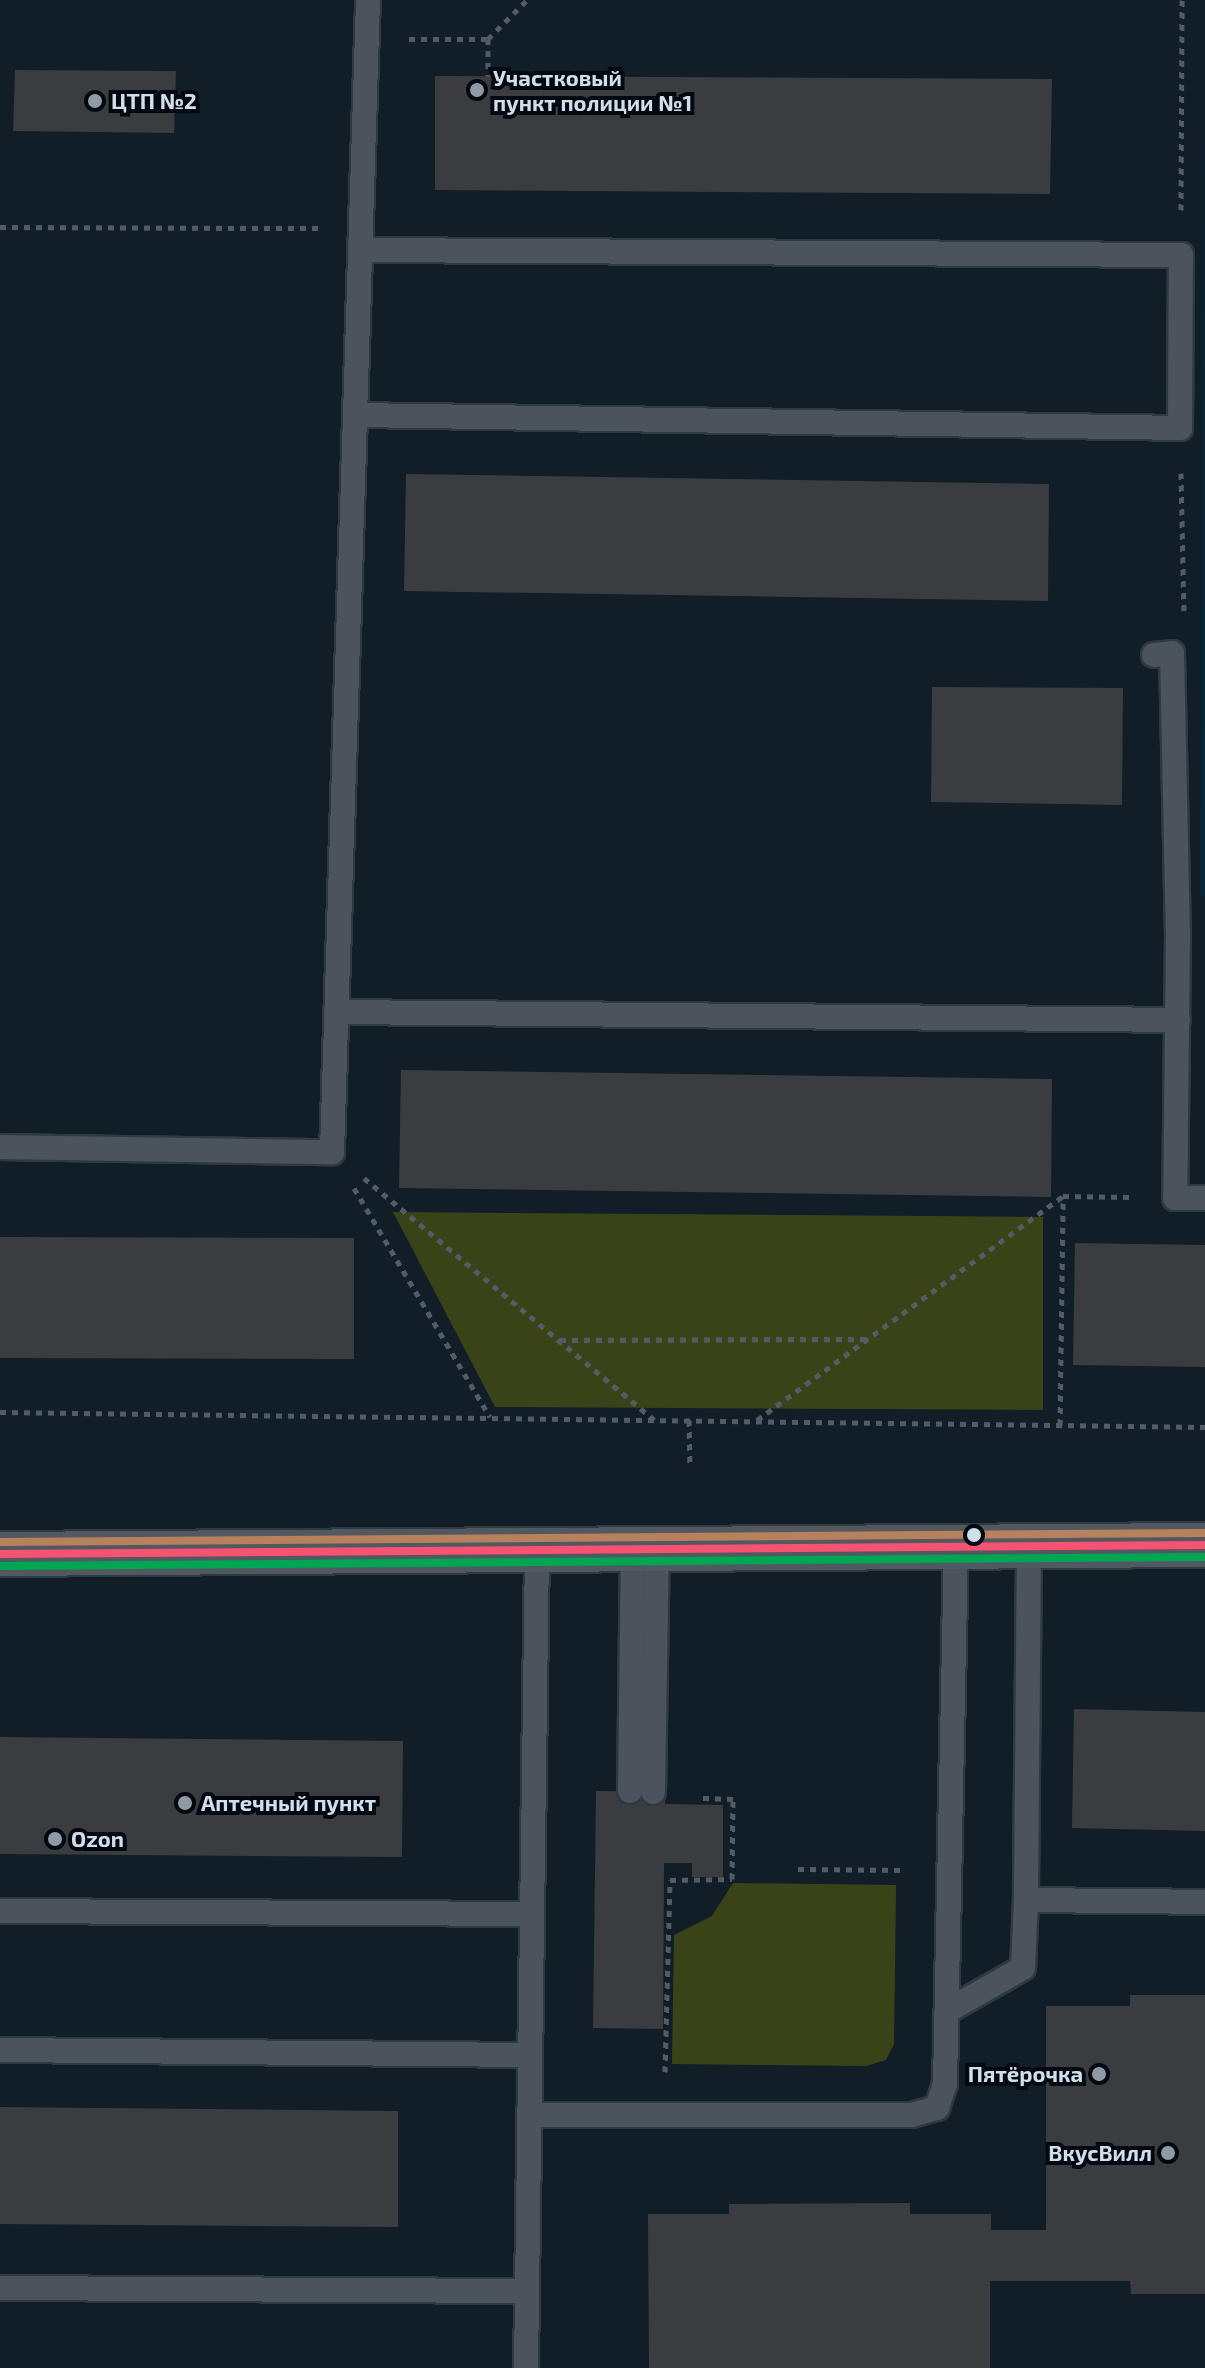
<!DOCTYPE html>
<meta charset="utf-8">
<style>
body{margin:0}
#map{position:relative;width:1205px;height:2368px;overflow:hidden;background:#111e28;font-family:"Exo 2",sans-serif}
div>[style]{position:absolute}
.built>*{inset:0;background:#072438}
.green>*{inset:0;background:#3a4318}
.building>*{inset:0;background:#3b3c3f}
.path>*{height:5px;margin-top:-2.5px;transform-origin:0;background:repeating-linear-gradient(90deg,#535c64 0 6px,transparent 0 12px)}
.roads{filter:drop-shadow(2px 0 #2f3940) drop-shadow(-2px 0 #2f3940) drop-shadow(0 2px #2f3940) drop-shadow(0 -2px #2f3940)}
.lane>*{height:24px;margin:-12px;padding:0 12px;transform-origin:12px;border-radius:12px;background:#4b545c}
.secondary>*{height:44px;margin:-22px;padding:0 22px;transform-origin:22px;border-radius:22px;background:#52585f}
.bus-1>*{height:8px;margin:-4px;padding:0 4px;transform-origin:4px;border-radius:4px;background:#f65372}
.bus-2>*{height:8px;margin:-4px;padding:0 4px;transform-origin:4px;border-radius:4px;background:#00a651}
.bus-3>*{height:8px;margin:-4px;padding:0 4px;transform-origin:4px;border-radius:4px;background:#b6815c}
.dots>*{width:22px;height:22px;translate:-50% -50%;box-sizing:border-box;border:4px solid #020810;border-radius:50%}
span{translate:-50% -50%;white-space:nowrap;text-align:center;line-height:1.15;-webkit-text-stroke:8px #020810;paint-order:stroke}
.poi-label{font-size:22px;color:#d1dfeb;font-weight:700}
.left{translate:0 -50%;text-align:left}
.right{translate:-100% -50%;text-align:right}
</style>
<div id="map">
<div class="built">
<i style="clip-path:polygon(1205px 81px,1205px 896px,1200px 895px)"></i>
</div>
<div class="green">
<i style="clip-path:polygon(393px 1212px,1043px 1217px,1043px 1410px,495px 1407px)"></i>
<i style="clip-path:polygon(733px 1883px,896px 1885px,894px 2044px,886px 2060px,866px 2066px,672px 2064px,674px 1935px,712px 1916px)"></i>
</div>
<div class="building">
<i style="clip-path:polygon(15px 70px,176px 71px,174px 133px,13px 131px)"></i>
<i style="clip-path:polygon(435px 76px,1052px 79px,1050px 194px,435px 190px)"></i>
<i style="clip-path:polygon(406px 474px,1049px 484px,1048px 601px,404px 591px)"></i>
<i style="clip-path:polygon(932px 687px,1123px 688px,1122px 805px,931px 802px)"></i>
<i style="clip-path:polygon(401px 1070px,1052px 1079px,1051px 1197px,399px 1188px)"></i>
<i style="clip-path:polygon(0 1237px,354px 1238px,354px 1359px,0 1358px)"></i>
<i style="clip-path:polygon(1075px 1243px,1205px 1245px,1205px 1367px,1073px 1365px)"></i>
<i style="clip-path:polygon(1074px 1709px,1205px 1712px,1205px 1831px,1072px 1828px)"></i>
<i style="clip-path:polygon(0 1737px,403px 1741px,402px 1857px,0 1854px)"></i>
<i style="clip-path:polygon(596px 1791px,665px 1792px,665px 1804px,723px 1805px,723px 1877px,692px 1877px,692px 1863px,664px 1863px,663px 2029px,593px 2028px)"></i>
<i style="clip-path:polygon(1130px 1995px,1205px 1995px,1205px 2294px,1131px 2294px,1130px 2281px,990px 2281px,990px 2368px,649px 2368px,648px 2214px,729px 2214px,729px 2204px,910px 2203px,910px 2214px,991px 2214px,991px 2230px,1046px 2230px,1046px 2006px,1130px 2006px)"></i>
<i style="clip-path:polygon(0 2107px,398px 2111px,398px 2227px,0 2224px)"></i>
</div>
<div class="path">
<i style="left:409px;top:39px;width:79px"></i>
<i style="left:488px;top:39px;width:37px;rotate:90deg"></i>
<i style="left:488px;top:39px;width:55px;rotate:-45deg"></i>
<i style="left:1181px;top:210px;width:210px;rotate:-89.7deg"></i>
<i style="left:0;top:227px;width:319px;rotate:0.2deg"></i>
<i style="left:1181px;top:473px;width:138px;rotate:88.8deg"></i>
<i style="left:364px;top:1178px;width:378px;rotate:39.8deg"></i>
<i style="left:354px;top:1188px;width:266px;rotate:59.3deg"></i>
<i style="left:560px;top:1340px;width:306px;rotate:-0.2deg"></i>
<i style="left:0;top:1412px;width:1205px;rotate:0.71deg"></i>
<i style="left:689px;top:1420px;width:46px;rotate:88.8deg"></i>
<i style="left:757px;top:1420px;width:379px;rotate:-36.2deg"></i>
<i style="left:1060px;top:1425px;width:229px;rotate:-89.2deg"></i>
<i style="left:1063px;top:1196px;width:67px;rotate:0.9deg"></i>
<i style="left:798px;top:1869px;width:108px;rotate:0.5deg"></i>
<i style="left:665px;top:2072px;width:192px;rotate:-88.5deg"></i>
<i style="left:670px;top:1880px;width:62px;rotate:-0.9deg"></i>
<i style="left:732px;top:1879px;width:80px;rotate:-89.3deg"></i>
<i style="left:733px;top:1799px;width:36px;rotate:-178deg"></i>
</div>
<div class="roads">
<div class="lane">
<i style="left:356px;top:415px;width:824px;rotate:0.9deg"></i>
<i style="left:1180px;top:428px;width:173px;rotate:-89.7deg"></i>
<i style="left:1181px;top:255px;width:821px;rotate:-179.65deg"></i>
<i style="left:1154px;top:655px;width:18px;rotate:-6deg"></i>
<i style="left:1172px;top:653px;width:279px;rotate:88.8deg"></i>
<i style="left:1178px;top:932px;width:266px;rotate:90.6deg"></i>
<i style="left:1175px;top:1198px;width:30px"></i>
<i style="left:336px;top:1012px;width:842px;rotate:0.54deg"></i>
<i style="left:0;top:1147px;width:332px;rotate:0.9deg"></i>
<i style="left:332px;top:1152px;width:1153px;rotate:-88.21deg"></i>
<i style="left:1029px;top:1546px;width:354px;rotate:90.5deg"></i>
<i style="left:1026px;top:1900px;width:179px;rotate:0.6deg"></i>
<i style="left:630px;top:1791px;width:242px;rotate:-89.3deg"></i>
<i style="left:653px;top:1792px;width:243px;rotate:-89.1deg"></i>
<i style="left:0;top:1911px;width:531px;rotate:0.32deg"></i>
<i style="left:947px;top:2011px;width:87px;rotate:-29.5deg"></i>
<i style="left:1023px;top:1968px;width:68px;rotate:-87.5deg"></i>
<i style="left:0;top:2050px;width:530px;rotate:0.54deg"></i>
<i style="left:529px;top:2115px;width:383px"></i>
<i style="left:912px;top:2115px;width:26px;rotate:-16deg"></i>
<i style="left:937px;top:2108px;width:25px;rotate:-72deg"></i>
<i style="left:945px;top:2084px;width:537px;rotate:-88.83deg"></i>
<i style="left:0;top:2288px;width:527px;rotate:0.33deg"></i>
<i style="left:526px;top:2368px;width:817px;rotate:-89.23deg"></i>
</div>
<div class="secondary">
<i style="left:0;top:1554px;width:1205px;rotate:-0.43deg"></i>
</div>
</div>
<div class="bus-1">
<i style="left:0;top:1554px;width:1205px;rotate:-0.43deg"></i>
</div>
<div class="bus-2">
<i style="left:0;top:1566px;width:1205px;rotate:-0.43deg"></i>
</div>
<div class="bus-3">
<i style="left:0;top:1542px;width:1205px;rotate:-0.43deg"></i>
</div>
<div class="dots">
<i style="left:477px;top:90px;background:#8e9ba7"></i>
<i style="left:95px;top:101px;background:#8e9ba7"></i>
<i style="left:974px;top:1535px;background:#d1dfeb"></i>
<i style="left:185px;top:1803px;background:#8e9ba7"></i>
<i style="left:55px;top:1839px;background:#8e9ba7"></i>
<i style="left:1099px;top:2074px;background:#8e9ba7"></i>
<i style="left:1168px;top:2153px;background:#8e9ba7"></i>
</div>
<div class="poi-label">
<span class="left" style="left:493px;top:90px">Участковый<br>пункт полиции №1</span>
<span class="left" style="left:111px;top:101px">ЦТП №2</span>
<span class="left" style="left:201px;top:1803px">Аптечный пункт</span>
<span class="left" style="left:71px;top:1839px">Ozon</span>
<span class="right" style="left:1083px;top:2074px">Пятёрочка</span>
<span class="right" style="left:1152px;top:2153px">ВкусВилл</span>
</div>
</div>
